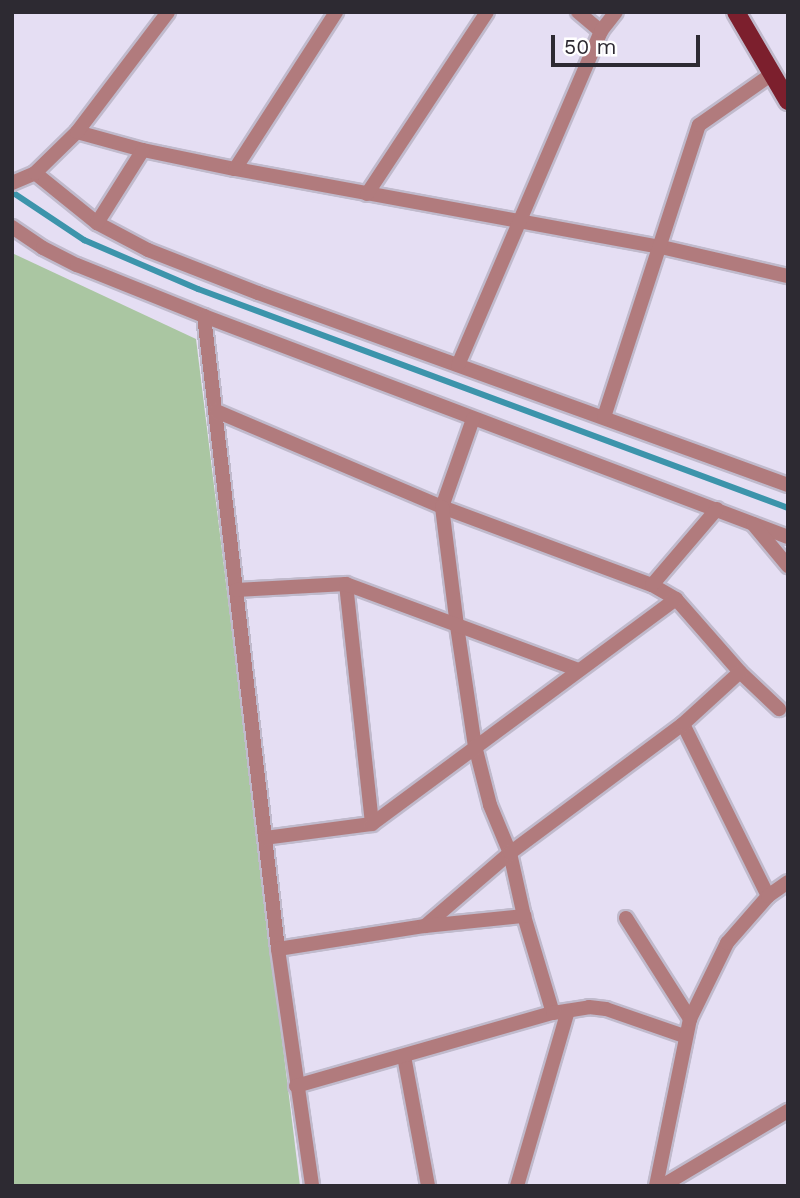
<!DOCTYPE html>
<style>
body{margin:0}
#map{position:relative;width:800px;height:1198px;overflow:hidden;background:#e5def3;font-family:"Work Sans",sans-serif}
div>[style]{position:absolute}
.green>*{inset:0;background:#aac6a2}
.stream>*{height:6px;margin:-3px;padding:0 3px;transform-origin:3px;border-radius:3px;background:#3c94ab}
.roads{filter:drop-shadow(2px 0 #c0bacc) drop-shadow(-2px 0 #c0bacc) drop-shadow(0 2px #c0bacc) drop-shadow(0 -2px #c0bacc)}
.minor>*{height:14px;margin:-7px;padding:0 7px;transform-origin:7px;border-radius:7px;background:#b17b7d}
.primary>*{height:18px;margin:-9px;padding:0 9px;transform-origin:9px;border-radius:9px;background:#7c1f2d}
span{translate:-50% -50%;white-space:nowrap;text-align:center;line-height:1.15;-webkit-text-stroke:5px #fff;paint-order:stroke}
.frame{position:absolute;inset:0;border:14px solid #2d2a32;pointer-events:none}
.scale{position:absolute;left:551px;top:35px;width:149px;height:32px;box-sizing:border-box;border:4px solid #2d2a32;border-top:0;padding-left:9px;font-size:21px;line-height:24px;white-space:nowrap;color:#2d2a32;-webkit-text-stroke:5px #fff;paint-order:stroke}
</style>
<div id="map">
<div class="green">
<i style="clip-path:polygon(12px 253px,196px 339px,300px 1186px,12px 1186px)"></i>
</div>
<div class="stream">
<i style="left:12px;top:192px;width:87px;rotate:33.7deg"></i>
<i style="left:84px;top:240px;width:124px;rotate:23.3deg"></i>
<i style="left:198px;top:289px;width:629px;rotate:20.36deg"></i>
</div>
<div class="roads">
<div class="minor">
<i style="left:578px;top:12px;width:30px;rotate:40deg"></i>
<i style="left:77px;top:132px;width:68px;rotate:15.3deg"></i>
<i style="left:143px;top:150px;width:94px;rotate:11.7deg"></i>
<i style="left:235px;top:169px;width:433px;rotate:10.4deg"></i>
<i style="left:661px;top:247px;width:130px;rotate:12.9deg"></i>
<i style="left:235px;top:169px;width:187px;rotate:-57.2deg"></i>
<i style="left:35px;top:173px;width:80px;rotate:38.9deg"></i>
<i style="left:97px;top:223px;width:58px;rotate:27.9deg"></i>
<i style="left:148px;top:250px;width:118px;rotate:21.4deg"></i>
<i style="left:258px;top:293px;width:564px;rotate:19.91deg"></i>
<i style="left:12px;top:183px;width:25px;rotate:-23deg"></i>
<i style="left:35px;top:173px;width:59px;rotate:-44.3deg"></i>
<i style="left:77px;top:132px;width:151px;rotate:-52.8deg"></i>
<i style="left:367px;top:194px;width:218px;rotate:-56.6deg"></i>
<i style="left:97px;top:223px;width:86px;rotate:-57.8deg"></i>
<i style="left:12px;top:227px;width:37px;rotate:34deg"></i>
<i style="left:43px;top:248px;width:38px;rotate:27deg"></i>
<i style="left:77px;top:265px;width:137px;rotate:21.9deg"></i>
<i style="left:204px;top:316px;width:624px;rotate:20.73deg"></i>
<i style="left:204px;top:316px;width:637px;rotate:83.33deg"></i>
<i style="left:278px;top:949px;width:239px;rotate:81.8deg"></i>
<i style="left:458px;top:365px;width:363px;rotate:-66.8deg"></i>
<i style="left:601px;top:31px;width:24px;rotate:-52deg"></i>
<i style="left:216px;top:411px;width:246px;rotate:23deg"></i>
<i style="left:442px;top:507px;width:224px;rotate:20.4deg"></i>
<i style="left:652px;top:585px;width:28px;rotate:30deg"></i>
<i style="left:676px;top:599px;width:97px;rotate:48.8deg"></i>
<i style="left:740px;top:672px;width:54px;rotate:43.5deg"></i>
<i style="left:604px;top:417px;width:307px;rotate:-72deg"></i>
<i style="left:699px;top:125px;width:89px;rotate:-34.9deg"></i>
<i style="left:473px;top:419px;width:93px;rotate:109.4deg"></i>
<i style="left:442px;top:507px;width:120px;rotate:82.8deg"></i>
<i style="left:457px;top:626px;width:121px;rotate:81.5deg"></i>
<i style="left:475px;top:746px;width:61px;rotate:75.7deg"></i>
<i style="left:490px;top:805px;width:52px;rotate:67.4deg"></i>
<i style="left:510px;top:853px;width:65px;rotate:77.5deg"></i>
<i style="left:524px;top:916px;width:101px;rotate:73.4deg"></i>
<i style="left:753px;top:524px;width:55px;rotate:50.2deg"></i>
<i style="left:346px;top:584px;width:241px;rotate:83.8deg"></i>
<i style="left:652px;top:585px;width:100px;rotate:-49.5deg"></i>
<i style="left:236px;top:590px;width:110px;rotate:-3.1deg"></i>
<i style="left:346px;top:584px;width:248px;rotate:20.3deg"></i>
<i style="left:683px;top:724px;width:192px;rotate:63.7deg"></i>
<i style="left:265px;top:838px;width:108px;rotate:-7.5deg"></i>
<i style="left:372px;top:824px;width:378px;rotate:-36.5deg"></i>
<i style="left:626px;top:918px;width:120px;rotate:57.6deg"></i>
<i style="left:425px;top:926px;width:112px;rotate:-40.7deg"></i>
<i style="left:510px;top:853px;width:216px;rotate:-36.7deg"></i>
<i style="left:683px;top:724px;width:77px;rotate:-42.4deg"></i>
<i style="left:278px;top:949px;width:149px;rotate:-8.9deg"></i>
<i style="left:425px;top:926px;width:100px;rotate:-5.8deg"></i>
<i style="left:404px;top:1056px;width:132px;rotate:79.5deg"></i>
<i style="left:296px;top:1086px;width:267px;rotate:-15.9deg"></i>
<i style="left:553px;top:1013px;width:36px;rotate:-9deg"></i>
<i style="left:589px;top:1007px;width:17px;rotate:7deg"></i>
<i style="left:606px;top:1009px;width:83px;rotate:19.1deg"></i>
<i style="left:517px;top:1186px;width:182px;rotate:-73.8deg"></i>
<i style="left:656px;top:1186px;width:170px;rotate:-78.5deg"></i>
<i style="left:690px;top:1019px;width:85px;rotate:-64deg"></i>
<i style="left:727px;top:943px;width:62px;rotate:-48.9deg"></i>
<i style="left:768px;top:896px;width:24px;rotate:-35deg"></i>
<i style="left:662px;top:1186px;width:147px;rotate:-30.8deg"></i>
</div>
<div class="primary">
<i style="left:736px;top:12px;width:103px;rotate:59.7deg"></i>
</div>
</div>
<div class="frame"></div>
<div class="scale">50 m</div>
</div>
